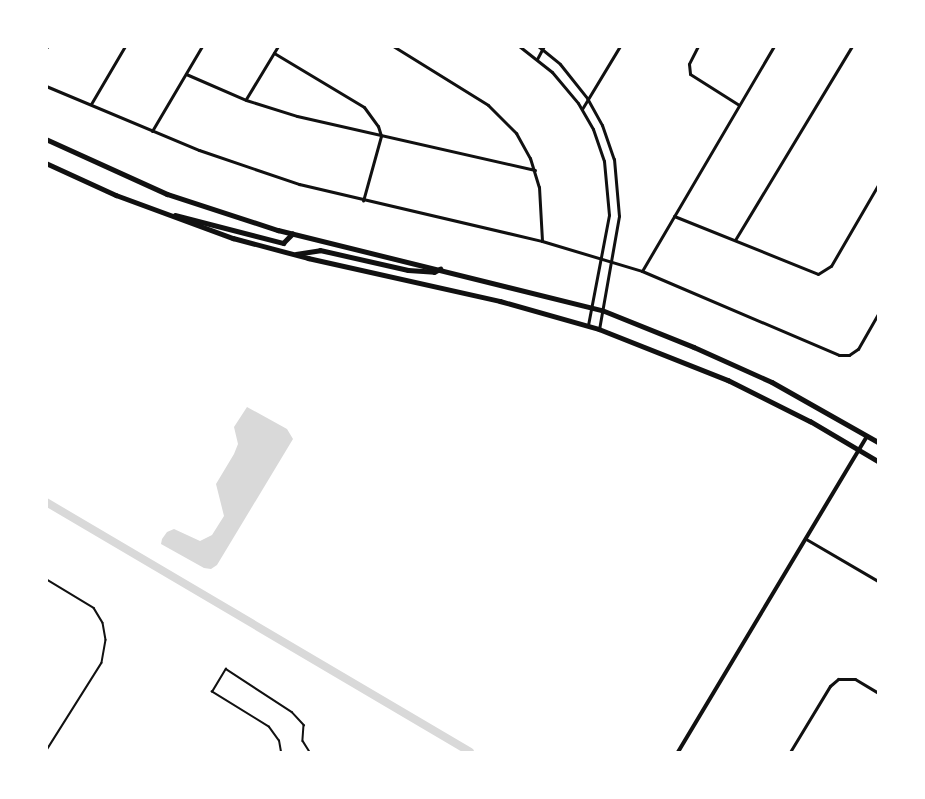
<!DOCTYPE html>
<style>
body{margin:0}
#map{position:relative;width:925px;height:799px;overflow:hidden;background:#fff;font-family:"Fira Sans Condensed",sans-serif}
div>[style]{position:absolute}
.water>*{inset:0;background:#d9d9d9}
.canal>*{height:8px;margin:-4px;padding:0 4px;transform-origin:4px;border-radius:4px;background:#d9d9d9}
.service>*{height:1.5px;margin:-0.75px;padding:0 0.75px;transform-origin:0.75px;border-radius:0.75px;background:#111}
.minor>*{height:3px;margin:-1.5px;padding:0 1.5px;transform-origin:1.5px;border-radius:1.5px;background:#111}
.tertiary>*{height:4px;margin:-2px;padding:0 2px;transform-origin:2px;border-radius:2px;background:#111}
.secondary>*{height:4.5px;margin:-2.25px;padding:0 2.25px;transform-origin:2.25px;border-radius:2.25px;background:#111}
span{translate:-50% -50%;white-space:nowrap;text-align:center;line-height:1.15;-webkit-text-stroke:6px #fff;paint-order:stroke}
.frame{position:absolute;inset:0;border:48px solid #fff;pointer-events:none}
</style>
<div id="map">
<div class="water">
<i style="clip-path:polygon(247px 407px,287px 429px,293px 439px,217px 565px,211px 569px,204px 568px,161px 544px,162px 539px,167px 532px,174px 529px,200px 541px,212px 535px,224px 516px,216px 484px,234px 454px,238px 444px,234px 427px)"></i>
</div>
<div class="canal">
<i style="left:46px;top:502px;width:492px;rotate:30.5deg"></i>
</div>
<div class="service">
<i style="left:46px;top:579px;width:56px;rotate:31.1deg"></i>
<i style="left:94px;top:608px;width:17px;rotate:59deg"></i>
<i style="left:103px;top:623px;width:17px;rotate:80deg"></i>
<i style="left:106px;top:640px;width:23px;rotate:100deg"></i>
<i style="left:102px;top:663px;width:105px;rotate:122.2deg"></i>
<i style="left:281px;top:752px;width:11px;rotate:-100deg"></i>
<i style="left:279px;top:741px;width:17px;rotate:-126deg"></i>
<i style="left:269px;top:727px;width:67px;rotate:-148.4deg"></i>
<i style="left:212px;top:692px;width:27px;rotate:-59deg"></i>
<i style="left:226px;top:669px;width:79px;rotate:33.1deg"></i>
<i style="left:292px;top:712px;width:18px;rotate:47deg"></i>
<i style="left:304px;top:725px;width:16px;rotate:94deg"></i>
<i style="left:303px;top:741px;width:13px;rotate:58deg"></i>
</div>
<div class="minor">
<i style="left:393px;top:46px;width:112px;rotate:31.8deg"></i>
<i style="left:488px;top:105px;width:40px;rotate:45deg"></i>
<i style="left:516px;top:133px;width:29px;rotate:61deg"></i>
<i style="left:530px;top:158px;width:30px;rotate:73deg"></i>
<i style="left:539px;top:187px;width:54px;rotate:86.8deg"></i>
<i style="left:519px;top:46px;width:42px;rotate:38.2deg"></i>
<i style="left:552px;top:72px;width:40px;rotate:50deg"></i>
<i style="left:578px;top:103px;width:30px;rotate:60deg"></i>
<i style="left:593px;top:129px;width:34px;rotate:71deg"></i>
<i style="left:604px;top:161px;width:54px;rotate:84.7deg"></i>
<i style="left:609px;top:215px;width:112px;rotate:100.8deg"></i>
<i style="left:538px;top:46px;width:28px;rotate:39deg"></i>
<i style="left:560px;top:64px;width:43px;rotate:51.5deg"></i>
<i style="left:587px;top:98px;width:31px;rotate:61deg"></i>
<i style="left:602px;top:125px;width:36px;rotate:71deg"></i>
<i style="left:614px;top:159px;width:57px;rotate:85deg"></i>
<i style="left:619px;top:216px;width:115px;rotate:100deg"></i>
<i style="left:698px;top:46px;width:20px;rotate:117deg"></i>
<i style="left:689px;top:64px;width:10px;rotate:84deg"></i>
<i style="left:690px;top:74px;width:58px;rotate:32.3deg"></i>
<i style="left:46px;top:48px;width:3px;rotate:-45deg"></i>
<i style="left:274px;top:53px;width:105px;rotate:31deg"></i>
<i style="left:364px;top:107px;width:24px;rotate:54deg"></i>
<i style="left:378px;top:126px;width:10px;rotate:73deg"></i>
<i style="left:381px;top:136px;width:67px;rotate:105.5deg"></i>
<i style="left:537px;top:59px;width:15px;rotate:-62deg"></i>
<i style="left:186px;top:74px;width:65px;rotate:23.4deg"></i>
<i style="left:246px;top:100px;width:53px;rotate:17.4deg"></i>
<i style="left:297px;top:116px;width:244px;rotate:12.8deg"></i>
<i style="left:46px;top:86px;width:166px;rotate:22.7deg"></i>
<i style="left:199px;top:150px;width:106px;rotate:18.8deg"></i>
<i style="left:299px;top:184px;width:250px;rotate:13.2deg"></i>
<i style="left:542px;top:241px;width:104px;rotate:16.7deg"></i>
<i style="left:642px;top:271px;width:214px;rotate:23.1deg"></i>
<i style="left:839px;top:355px;width:10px"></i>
<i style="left:849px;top:355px;width:11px;rotate:-34deg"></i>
<i style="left:858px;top:349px;width:40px;rotate:-60.3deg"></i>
<i style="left:246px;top:99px;width:62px;rotate:-58.9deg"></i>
<i style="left:91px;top:104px;width:67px;rotate:-59.6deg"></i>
<i style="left:582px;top:109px;width:74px;rotate:-58.9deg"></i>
<i style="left:152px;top:131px;width:99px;rotate:-59.5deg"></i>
<i style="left:674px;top:216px;width:155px;rotate:21.9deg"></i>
<i style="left:818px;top:274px;width:15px;rotate:-32deg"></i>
<i style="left:831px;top:266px;width:94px;rotate:-59.9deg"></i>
<i style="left:735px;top:240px;width:227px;rotate:-58.9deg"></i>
<i style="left:642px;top:271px;width:261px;rotate:-59.6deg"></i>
<i style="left:806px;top:539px;width:83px;rotate:30.3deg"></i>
<i style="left:790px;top:752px;width:77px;rotate:-58.8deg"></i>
<i style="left:830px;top:686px;width:11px;rotate:-41deg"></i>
<i style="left:838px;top:679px;width:17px"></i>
<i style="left:855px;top:679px;width:27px;rotate:31deg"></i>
</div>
<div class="tertiary">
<i style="left:678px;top:752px;width:368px;rotate:-59.1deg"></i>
</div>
<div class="secondary">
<i style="left:46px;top:139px;width:133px;rotate:24.4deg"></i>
<i style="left:167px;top:194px;width:117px;rotate:18deg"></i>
<i style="left:278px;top:230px;width:334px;rotate:13.9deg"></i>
<i style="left:602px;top:310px;width:99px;rotate:21.9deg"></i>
<i style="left:694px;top:347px;width:85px;rotate:24.2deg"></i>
<i style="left:772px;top:382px;width:122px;rotate:29.5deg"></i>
<i style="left:46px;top:163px;width:77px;rotate:24.6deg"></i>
<i style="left:116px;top:195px;width:125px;rotate:20.2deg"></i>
<i style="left:233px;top:238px;width:78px;rotate:14.9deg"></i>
<i style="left:308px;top:258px;width:197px;rotate:12.6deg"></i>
<i style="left:500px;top:301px;width:103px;rotate:15.8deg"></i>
<i style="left:599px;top:329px;width:139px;rotate:21.6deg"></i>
<i style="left:728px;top:380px;width:92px;rotate:26.6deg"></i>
<i style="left:810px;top:421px;width:79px;rotate:30.5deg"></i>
<i style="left:175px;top:215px;width:112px;rotate:14.5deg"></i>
<i style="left:283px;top:243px;width:13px;rotate:-45deg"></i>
<i style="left:296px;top:254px;width:24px;rotate:-9deg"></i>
<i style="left:320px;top:250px;width:90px;rotate:12.8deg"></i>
<i style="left:408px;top:270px;width:26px;rotate:4deg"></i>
<i style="left:434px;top:272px;width:7px;rotate:-27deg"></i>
</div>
<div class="frame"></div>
</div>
